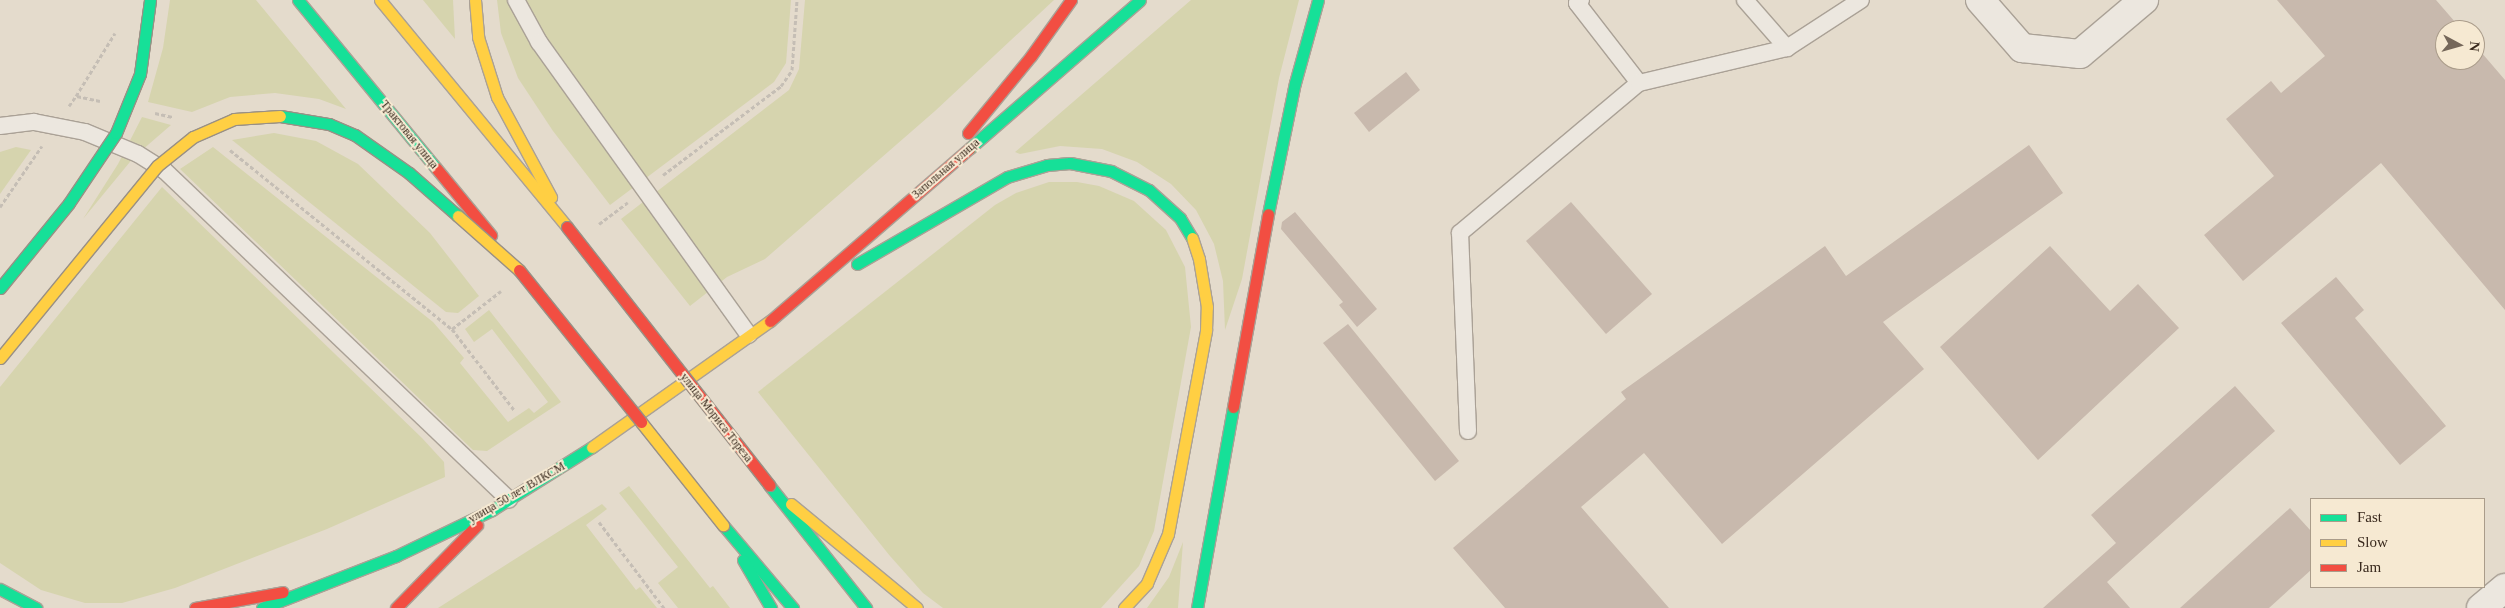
<!DOCTYPE html>
<meta charset="utf-8">
<style>
body{margin:0}
#map{position:relative;width:2505px;height:608px;overflow:hidden;background:#e4dbcc;font-family:Georgia,serif}
div>[style]{position:absolute}
.green>*{inset:0;background:#d6d4ae}
.building>*{inset:0;background:#c8b9ad}
.path>*{height:3px;margin-top:-1.5px;transform-origin:0;background:repeating-linear-gradient(90deg,#c5beb5 0 4px,transparent 0 6.5px)}
.roads{filter:drop-shadow(1px 0 #aaa196) drop-shadow(-1px 0 #aaa196) drop-shadow(0 1px #aaa196) drop-shadow(0 -1px #aaa196)}
.lane>*{height:16px;margin:-8px;padding:0 8px;transform-origin:8px;border-radius:8px;background:#ece7df}
.street>*{height:28px;margin:-14px;padding:0 14px;transform-origin:14px;border-radius:14px;background:#ece7df}
.fast>*{height:11px;margin:-5.5px;padding:0 5.5px;transform-origin:5.5px;border-radius:5.5px;background:#16e098}
.slow>*{height:11px;margin:-5.5px;padding:0 5.5px;transform-origin:5.5px;border-radius:5.5px;background:#ffcf43}
.jam>*{height:11px;margin:-5.5px;padding:0 5.5px;transform-origin:5.5px;border-radius:5.5px;background:#f24e42}
.bridges{filter:drop-shadow(1px 0 #999085) drop-shadow(-1px 0 #999085) drop-shadow(0 1px #999085) drop-shadow(0 -1px #999085)}
.fast-bridge>*{height:11px;margin:-5.5px;padding:0 5.5px;transform-origin:5.5px;border-radius:5.5px;background:#16e098}
.slow-bridge>*{height:11px;margin:-5.5px;padding:0 5.5px;transform-origin:5.5px;border-radius:5.5px;background:#ffcf43}
.jam-bridge>*{height:11px;margin:-5.5px;padding:0 5.5px;transform-origin:5.5px;border-radius:5.5px;background:#f24e42}
span{translate:-50% -50%;white-space:nowrap;text-align:center;line-height:1.15;-webkit-text-stroke:4px #f6e9d2;paint-order:stroke}
.street-label{font-size:12px;color:#39291d}
.legend{position:absolute;left:2310px;top:498px;width:175px;height:90px;box-sizing:border-box;background:#f6e9d2;border:1px solid #aa9c8a;margin:0;padding:6px 9px;list-style:none;font-size:15px;color:#39291d}
.legend li{display:flex;align-items:center;gap:10px;height:25px}
.legend b{width:25px;border:1px solid #aa9c8a}
.north{position:absolute;left:2435px;top:20px;width:50px;height:50px;box-sizing:border-box;background:#f6e9d2;border:1px solid #aa9c8a;border-radius:50%;rotate:96deg;font-size:14px;font-weight:700;line-height:20px;text-align:center;color:#39291d}
.north::after{content:'';display:block;margin:auto;width:18px;height:22px;background:#75675a;clip-path:polygon(50% 0,100% 100%,50% 72%,0 100%)}
</style>
<div id="map">
<div class="green">
<i style="clip-path:polygon(170px 0,256px 0,346px 109px,319px 99px,275px 93px,230px 97px,192px 112px,148px 102px,163px 48px)"></i>
<i style="clip-path:polygon(423px 0,453px 0,455px 39px)"></i>
<i style="clip-path:polygon(497px 0,791px 0,786px 63px,774px 82px,610px 205px,553px 131px,518px 78px,501px 33px)"></i>
<i style="clip-path:polygon(805px 0,1054px 0,935px 111px,765px 259px,727px 277px,690px 306px,621px 219px,789px 90px,799px 69px)"></i>
<i style="clip-path:polygon(1191px 0,1299px 0,1279px 78px,1242px 279px,1225px 330px,1223px 281px,1214px 244px,1196px 210px,1171px 184px,1137px 162px,1102px 149px,1060px 146px,1020px 154px,1015px 152px)"></i>
<i style="clip-path:polygon(142px 117px,171px 125px,134px 157px,83px 219px,118px 164px)"></i>
<i style="clip-path:polygon(274px 133px,316px 141px,358px 164px,430px 233px,479px 296px,458px 313px,446px 312px,232px 140px)"></i>
<i style="clip-path:polygon(16px 147px,31px 150px,0 194px,0 152px)"></i>
<i style="clip-path:polygon(213px 147px,433px 322px,464px 358px,460px 363px,508px 422px,529px 408px,534px 413px,548px 402px,492px 329px,474px 342px,465px 329px,489px 310px,561px 402px,487px 451px,473px 450px,180px 169px)"></i>
<i style="clip-path:polygon(1049px 182px,1077px 182px,1099px 186px,1134px 201px,1166px 230px,1185px 267px,1191px 327px,1154px 531px,1139px 566px,1101px 608px,943px 608px,923px 593px,890px 556px,758px 392px,995px 205px,1016px 193px)"></i>
<i style="clip-path:polygon(162px 187px,422px 438px,444px 462px,445px 477px,327px 529px,175px 588px,122px 603px,85px 603px,41px 590px,0 563px,0 387px)"></i>
<i style="clip-path:polygon(629px 486px,710px 588px,713px 586px,730px 608px,678px 608px,658px 583px,678px 567px,619px 493px)"></i>
<i style="clip-path:polygon(602px 504px,607px 509px,586px 525px,636px 590px,640px 587px,657px 608px,438px 608px)"></i>
<i style="clip-path:polygon(1183px 542px,1178px 608px,1147px 608px,1169px 577px)"></i>
</div>
<div class="building">
<i style="clip-path:polygon(2277px 0,2436px 0,2462px 30px,2445px 30px,2445px 60px,2475px 60px,2475px 45px,2505px 80px,2505px 310px,2381px 163px,2243px 281px,2204px 235px,2274px 176px,2226px 119px,2271px 81px,2281px 93px,2325px 56px)"></i>
<i style="clip-path:polygon(1406px 72px,1420px 90px,1369px 132px,1354px 113px)"></i>
<i style="clip-path:polygon(2029px 145px,2063px 193px,1883px 322px,1924px 369px,1722px 544px,1644px 453px,1581px 507px,1669px 608px,1505px 608px,1453px 548px,1626px 399px,1621px 392px,1825px 246px,1846px 276px)"></i>
<i style="clip-path:polygon(1571px 202px,1652px 294px,1606px 334px,1526px 241px)"></i>
<i style="clip-path:polygon(1295px 212px,1377px 309px,1357px 327px,1339px 305px,1343px 302px,1281px 229px,1282px 222px)"></i>
<i style="clip-path:polygon(2050px 246px,2110px 311px,2138px 284px,2179px 328px,2038px 460px,1940px 347px)"></i>
<i style="clip-path:polygon(2336px 277px,2364px 310px,2355px 318px,2446px 426px,2400px 465px,2281px 323px)"></i>
<i style="clip-path:polygon(1348px 324px,1459px 461px,1435px 481px,1323px 343px)"></i>
<i style="clip-path:polygon(2235px 386px,2275px 431px,2107px 582px,2130px 608px,2043px 608px,2116px 543px,2091px 515px)"></i>
<i style="clip-path:polygon(2290px 508px,2311px 531px,2311px 570px,2269px 608px,2180px 608px)"></i>
</div>
<div class="path">
<i style="left:100px;top:101px;width:25px;rotate:-168deg"></i>
<i style="left:76px;top:96px;width:74px;rotate:-58.2deg"></i>
<i style="left:69px;top:106px;width:12px;rotate:-55deg"></i>
<i style="left:155px;top:113px;width:18px;rotate:13deg"></i>
<i style="left:230px;top:150px;width:285px;rotate:38.9deg"></i>
<i style="left:452px;top:329px;width:103px;rotate:52.5deg"></i>
<i style="left:663px;top:175px;width:148px;rotate:-37deg"></i>
<i style="left:781px;top:86px;width:19px;rotate:-55deg"></i>
<i style="left:792px;top:70px;width:70px;rotate:-85.9deg"></i>
<i style="left:0;top:207px;width:74px;rotate:-55.5deg"></i>
<i style="left:599px;top:224px;width:36px;rotate:-37deg"></i>
<i style="left:452px;top:329px;width:62px;rotate:-37.8deg"></i>
<i style="left:599px;top:522px;width:108px;rotate:52.9deg"></i>
</div>
<div class="roads">
<div class="lane">
<i style="left:516px;top:0;width:48px;rotate:61.3deg"></i>
<i style="left:539px;top:42px;width:360px;rotate:54.4deg"></i>
<i style="left:1581px;top:0;width:5px;rotate:143deg"></i>
<i style="left:1577px;top:3px;width:101px;rotate:52.2deg"></i>
<i style="left:1745px;top:0;width:64px;rotate:48.8deg"></i>
<i style="left:0;top:126px;width:34px;rotate:-7deg"></i>
<i style="left:34px;top:122px;width:52px;rotate:11.1deg"></i>
<i style="left:85px;top:132px;width:57px;rotate:22.5deg"></i>
<i style="left:138px;top:154px;width:31px;rotate:32deg"></i>
<i style="left:164px;top:170px;width:477px;rotate:43.7deg"></i>
<i style="left:1468px;top:431px;width:198px;rotate:-92.3deg"></i>
<i style="left:1460px;top:233px;width:234px;rotate:-40deg"></i>
<i style="left:1639px;top:83px;width:152px;rotate:-13.3deg"></i>
<i style="left:1787px;top:48px;width:88px;rotate:-33deg"></i>
</div>
<div class="street">
<i style="left:1980px;top:0;width:64px;rotate:48.8deg"></i>
<i style="left:2022px;top:48px;width:58px;rotate:5.9deg"></i>
<i style="left:2080px;top:54px;width:84px;rotate:-40.2deg"></i>
<i style="left:2481px;top:608px;width:31px;rotate:-40deg"></i>
</div>
<div class="fast">
<i style="left:298px;top:0;width:217px;rotate:50.6deg"></i>
<i style="left:970px;top:148px;width:225px;rotate:-41deg"></i>
<i style="left:1268px;top:214px;width:134px;rotate:-78.4deg"></i>
<i style="left:1295px;top:83px;width:86px;rotate:-74.5deg"></i>
<i style="left:857px;top:264px;width:173px;rotate:-30.1deg"></i>
<i style="left:1007px;top:177px;width:42px;rotate:-16.7deg"></i>
<i style="left:1047px;top:165px;width:23px;rotate:-5deg"></i>
<i style="left:1070px;top:163px;width:42px;rotate:11deg"></i>
<i style="left:1111px;top:171px;width:42px;rotate:26.6deg"></i>
<i style="left:1149px;top:190px;width:42px;rotate:42.1deg"></i>
<i style="left:1180px;top:218px;width:23px;rotate:59deg"></i>
<i style="left:769px;top:485px;width:157px;rotate:51.7deg"></i>
<i style="left:723px;top:525px;width:109px;rotate:49.9deg"></i>
<i style="left:743px;top:560px;width:56px;rotate:59.7deg"></i>
<i style="left:0;top:589px;width:41px;rotate:27.8deg"></i>
<i style="left:262px;top:608px;width:144px;rotate:-21.2deg"></i>
<i style="left:396px;top:556px;width:106px;rotate:-25.6deg"></i>
<i style="left:492px;top:510px;width:118px;rotate:-32.2deg"></i>
<i style="left:1197px;top:608px;width:204px;rotate:-79.8deg"></i>
</div>
<div class="slow">
<i style="left:380px;top:0;width:294px;rotate:50.5deg"></i>
<i style="left:475px;top:0;width:37px;rotate:85deg"></i>
<i style="left:478px;top:37px;width:63px;rotate:72.4deg"></i>
<i style="left:497px;top:97px;width:114px;rotate:61.6deg"></i>
<i style="left:592px;top:447px;width:218px;rotate:-35.3deg"></i>
<i style="left:791px;top:504px;width:163px;rotate:39.5deg"></i>
<i style="left:1124px;top:608px;width:34px;rotate:-47deg"></i>
<i style="left:1147px;top:583px;width:53px;rotate:-66.8deg"></i>
<i style="left:1168px;top:534px;width:208px;rotate:-79.4deg"></i>
<i style="left:1206px;top:330px;width:23px;rotate:-88deg"></i>
<i style="left:1207px;top:307px;width:49px;rotate:-99.5deg"></i>
<i style="left:1199px;top:259px;width:22px;rotate:-108deg"></i>
</div>
<div class="jam">
<i style="left:968px;top:133px;width:99px;rotate:-50.7deg"></i>
<i style="left:1031px;top:56px;width:69px;rotate:-54.5deg"></i>
<i style="left:436px;top:168px;width:87px;rotate:50.6deg"></i>
<i style="left:770px;top:321px;width:264px;rotate:-40.9deg"></i>
<i style="left:1233px;top:407px;width:196px;rotate:-79.7deg"></i>
<i style="left:195px;top:608px;width:89px;rotate:-10.3deg"></i>
<i style="left:396px;top:608px;width:116px;rotate:-45.7deg"></i>
</div>
</div>
<div class="bridges">
<div class="fast-bridge">
<i style="left:280px;top:116px;width:50px;rotate:9.3deg"></i>
<i style="left:329px;top:124px;width:28px;rotate:23deg"></i>
<i style="left:355px;top:135px;width:66px;rotate:35.1deg"></i>
<i style="left:409px;top:173px;width:65px;rotate:41.3deg"></i>
<i style="left:0;top:288px;width:109px;rotate:-50.9deg"></i>
<i style="left:69px;top:203px;width:84px;rotate:-56.1deg"></i>
<i style="left:116px;top:133px;width:64px;rotate:-67.9deg"></i>
<i style="left:140px;top:74px;width:75px;rotate:-82.3deg"></i>
</div>
<div class="slow-bridge">
<i style="left:458px;top:216px;width:81px;rotate:41.5deg"></i>
<i style="left:0;top:358px;width:248px;rotate:-50.7deg"></i>
<i style="left:157px;top:166px;width:46px;rotate:-38.9deg"></i>
<i style="left:193px;top:137px;width:45px;rotate:-23.7deg"></i>
<i style="left:234px;top:119px;width:46px;rotate:-3.7deg"></i>
<i style="left:641px;top:422px;width:132px;rotate:51.5deg"></i>
</div>
<div class="jam-bridge">
<i style="left:567px;top:227px;width:328px;rotate:51.9deg"></i>
<i style="left:519px;top:270px;width:195px;rotate:51.2deg"></i>
</div>
</div>
<div class="street-label">
<span style="left:409px;top:135px;rotate:51deg">Трактовая улица</span>
<span style="left:946px;top:169px;rotate:-41deg">Запольная улица</span>
<span style="left:716px;top:418px;rotate:52deg">улица Мориса Тореза</span>
<span style="left:517px;top:493px;rotate:-30deg">улица 50 лет ВЛКСМ</span>
</div>
<ul class="legend">
<li><b style="height:6px;background:#16e098"></b>Fast</li>
<li><b style="height:6px;background:#ffcf43"></b>Slow</li>
<li><b style="height:6px;background:#f24e42"></b>Jam</li>
</ul>
<div class="north">N</div>
</div>
